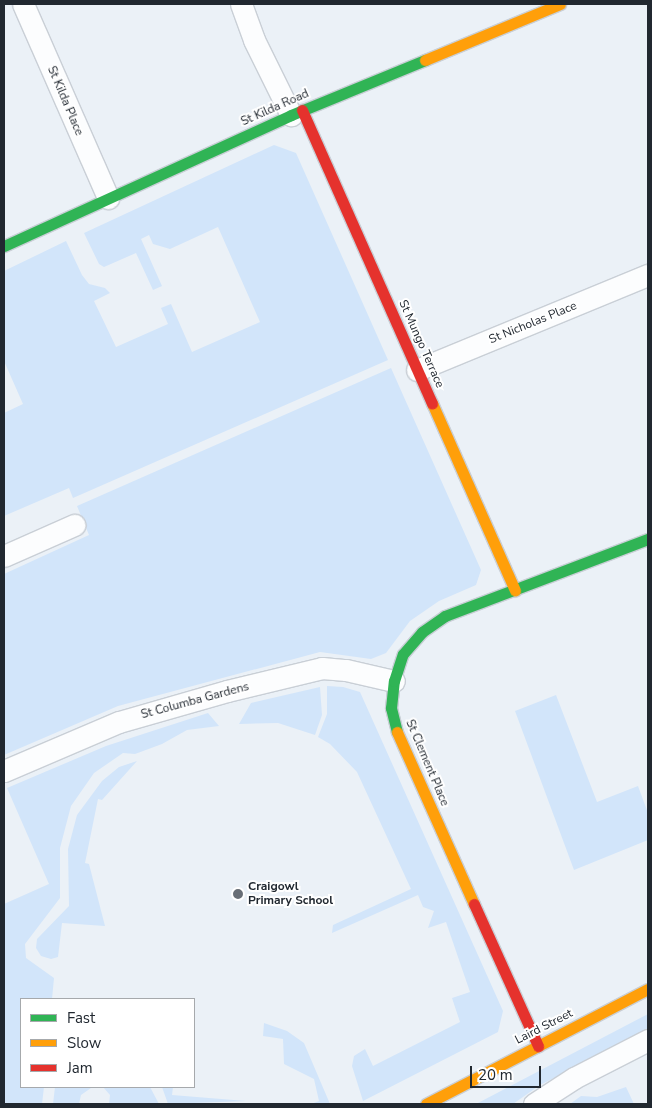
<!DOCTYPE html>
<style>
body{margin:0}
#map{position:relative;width:652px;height:1108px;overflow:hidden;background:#ebf1f7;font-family:"Nunito Sans",sans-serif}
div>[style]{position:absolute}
.green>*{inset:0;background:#d2e5fa}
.roads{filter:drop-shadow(1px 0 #c9cfd6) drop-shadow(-1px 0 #c9cfd6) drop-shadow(0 1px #c9cfd6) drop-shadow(0 -1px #c9cfd6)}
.street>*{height:21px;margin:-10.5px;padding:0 10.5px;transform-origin:10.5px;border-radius:10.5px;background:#fcfdfe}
.fast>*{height:11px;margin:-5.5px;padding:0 5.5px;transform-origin:5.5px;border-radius:5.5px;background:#30b455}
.slow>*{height:11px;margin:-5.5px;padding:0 5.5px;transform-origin:5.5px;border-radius:5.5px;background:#ff9f0a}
.jam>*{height:11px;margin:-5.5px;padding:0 5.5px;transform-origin:5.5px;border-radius:5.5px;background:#e5322d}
.dots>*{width:14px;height:14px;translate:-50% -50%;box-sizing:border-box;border:2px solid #fff;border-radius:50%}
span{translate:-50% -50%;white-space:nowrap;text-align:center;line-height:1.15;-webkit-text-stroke:4px #fff;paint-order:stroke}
.street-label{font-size:12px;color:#212830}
.poi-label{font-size:12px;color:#212830;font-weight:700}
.left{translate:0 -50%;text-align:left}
.frame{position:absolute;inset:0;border:5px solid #212830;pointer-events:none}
.legend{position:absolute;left:20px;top:998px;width:175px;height:90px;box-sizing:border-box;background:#fff;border:1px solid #a6a9ac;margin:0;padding:6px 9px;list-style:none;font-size:15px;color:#212830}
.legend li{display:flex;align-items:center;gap:10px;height:25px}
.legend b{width:25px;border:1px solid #a6a9ac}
.scale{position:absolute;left:470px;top:1066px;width:71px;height:22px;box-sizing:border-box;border:2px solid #212830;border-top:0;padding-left:6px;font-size:15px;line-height:18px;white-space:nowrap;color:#212830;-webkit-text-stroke:4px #fff;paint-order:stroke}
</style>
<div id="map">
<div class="green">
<i style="clip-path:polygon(274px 145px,296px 153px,388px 360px,73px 498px,69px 488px,4px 516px,4px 413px,23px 404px,4px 361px,4px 271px,66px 241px,82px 275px,89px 284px,105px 288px,110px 293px,94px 301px,116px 347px,168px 324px,161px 308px,171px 304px,192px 352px,260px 322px,218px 227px,170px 249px,153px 244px,149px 235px,141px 239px,162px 286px,153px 290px,136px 253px,104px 267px,99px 264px,84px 233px)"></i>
<i style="clip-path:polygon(391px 368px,481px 570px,476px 585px,439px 601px,410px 621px,386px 653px,371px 659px,320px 652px,118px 706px,4px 755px,4px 574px,89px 535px,77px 506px)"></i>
<i style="clip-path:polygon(327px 686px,343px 687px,360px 692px,503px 1011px,498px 1032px,363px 1101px,352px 1066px,354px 1056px,365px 1049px,373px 1066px,460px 1022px,452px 998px,470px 992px,446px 922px,428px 928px,434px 911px,423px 907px,418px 895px,332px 933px,333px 925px,411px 889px,357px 772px,330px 744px,318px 737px,327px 714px)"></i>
<i style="clip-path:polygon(320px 687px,322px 715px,315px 735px,278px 723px,239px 724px,251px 703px)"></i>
<i style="clip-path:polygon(556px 695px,597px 802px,638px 786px,648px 813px,648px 840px,574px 870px,515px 711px)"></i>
<i style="clip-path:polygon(208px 713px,219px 726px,187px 730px,162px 744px,135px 754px,123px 753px,94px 773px,71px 806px,60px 848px,60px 898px,25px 944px,26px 958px,54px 978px,52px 999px,21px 999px,21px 1087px,44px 1087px,42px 1104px,4px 1104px,4px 904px,49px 884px,7px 788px,106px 746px)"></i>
<i style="clip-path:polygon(137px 761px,102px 800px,98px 799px,85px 863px,89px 864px,105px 926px,62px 923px,58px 957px,51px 959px,41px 956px,36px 948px,37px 939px,69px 906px,68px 849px,77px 815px,102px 781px,119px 767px)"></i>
<i style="clip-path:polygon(648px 1014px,648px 1031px,540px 1085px,513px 1104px,476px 1104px)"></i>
<i style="clip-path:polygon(264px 1023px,287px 1031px,304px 1043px,330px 1104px,311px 1104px,319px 1101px,314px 1079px,284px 1064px,283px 1039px,263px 1036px)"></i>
<i style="clip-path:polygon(55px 1087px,150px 1087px,159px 1104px,109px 1104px,110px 1095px,103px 1087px,91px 1088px,81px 1095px,79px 1104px,53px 1104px)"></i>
<i style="clip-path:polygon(162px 1087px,173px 1087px,172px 1095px,246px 1101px,168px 1104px)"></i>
<i style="clip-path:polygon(626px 1087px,634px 1104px,570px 1104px,581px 1096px,597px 1097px)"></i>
</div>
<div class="roads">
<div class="street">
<i style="left:23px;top:4px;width:212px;rotate:66.3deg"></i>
<i style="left:241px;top:4px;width:38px;rotate:70deg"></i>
<i style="left:254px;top:40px;width:84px;rotate:63.7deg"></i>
<i style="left:417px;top:370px;width:250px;rotate:-22.4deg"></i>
<i style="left:4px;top:556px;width:77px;rotate:-23.9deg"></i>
<i style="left:4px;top:771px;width:125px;rotate:-23.1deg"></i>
<i style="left:119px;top:722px;width:112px;rotate:-16deg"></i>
<i style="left:227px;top:691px;width:98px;rotate:-13.6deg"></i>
<i style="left:322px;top:668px;width:24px;rotate:5deg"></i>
<i style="left:346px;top:670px;width:49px;rotate:12.9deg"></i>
<i style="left:534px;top:1104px;width:48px;rotate:-33deg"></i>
<i style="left:574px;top:1078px;width:83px;rotate:-27.2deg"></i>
</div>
<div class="fast">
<i style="left:4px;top:246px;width:315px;rotate:-24.5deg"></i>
<i style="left:291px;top:115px;width:145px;rotate:-22.3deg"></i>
<i style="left:397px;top:732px;width:25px;rotate:-104deg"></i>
<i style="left:391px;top:708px;width:27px;rotate:-84deg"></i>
<i style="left:394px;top:681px;width:28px;rotate:-72deg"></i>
<i style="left:403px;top:654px;width:29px;rotate:-49deg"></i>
<i style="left:422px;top:632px;width:28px;rotate:-35deg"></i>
<i style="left:445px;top:616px;width:217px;rotate:-20.8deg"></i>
</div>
<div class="slow">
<i style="left:425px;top:60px;width:146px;rotate:-22.5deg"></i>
<i style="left:432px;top:403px;width:205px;rotate:66.1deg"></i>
<i style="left:397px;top:732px;width:188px;rotate:65.9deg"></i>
<i style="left:426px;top:1104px;width:250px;rotate:-27.4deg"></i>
</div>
<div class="jam">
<i style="left:302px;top:110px;width:321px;rotate:66.1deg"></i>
<i style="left:474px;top:904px;width:156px;rotate:65.7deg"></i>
</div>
</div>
<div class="dots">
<i style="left:238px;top:894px;background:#686e76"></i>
</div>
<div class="street-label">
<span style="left:65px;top:101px;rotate:67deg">St Kilda Place</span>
<span style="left:275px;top:108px;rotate:-24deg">St Kilda Road</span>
<span style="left:533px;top:323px;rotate:-22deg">St Nicholas Place</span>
<span style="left:421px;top:344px;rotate:66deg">St Mungo Terrace</span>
<span style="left:195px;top:701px;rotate:-15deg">St Columba Gardens</span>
<span style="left:427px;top:763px;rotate:67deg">St Clement Place</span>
<span style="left:544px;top:1027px;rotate:-27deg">Laird Street</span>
</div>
<div class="poi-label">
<span class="left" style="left:248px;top:894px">Craigowl<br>Primary School</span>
</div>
<div class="frame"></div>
<ul class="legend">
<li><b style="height:6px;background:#30b455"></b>Fast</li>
<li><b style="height:6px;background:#ff9f0a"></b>Slow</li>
<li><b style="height:6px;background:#e5322d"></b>Jam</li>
</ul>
<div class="scale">20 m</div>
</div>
